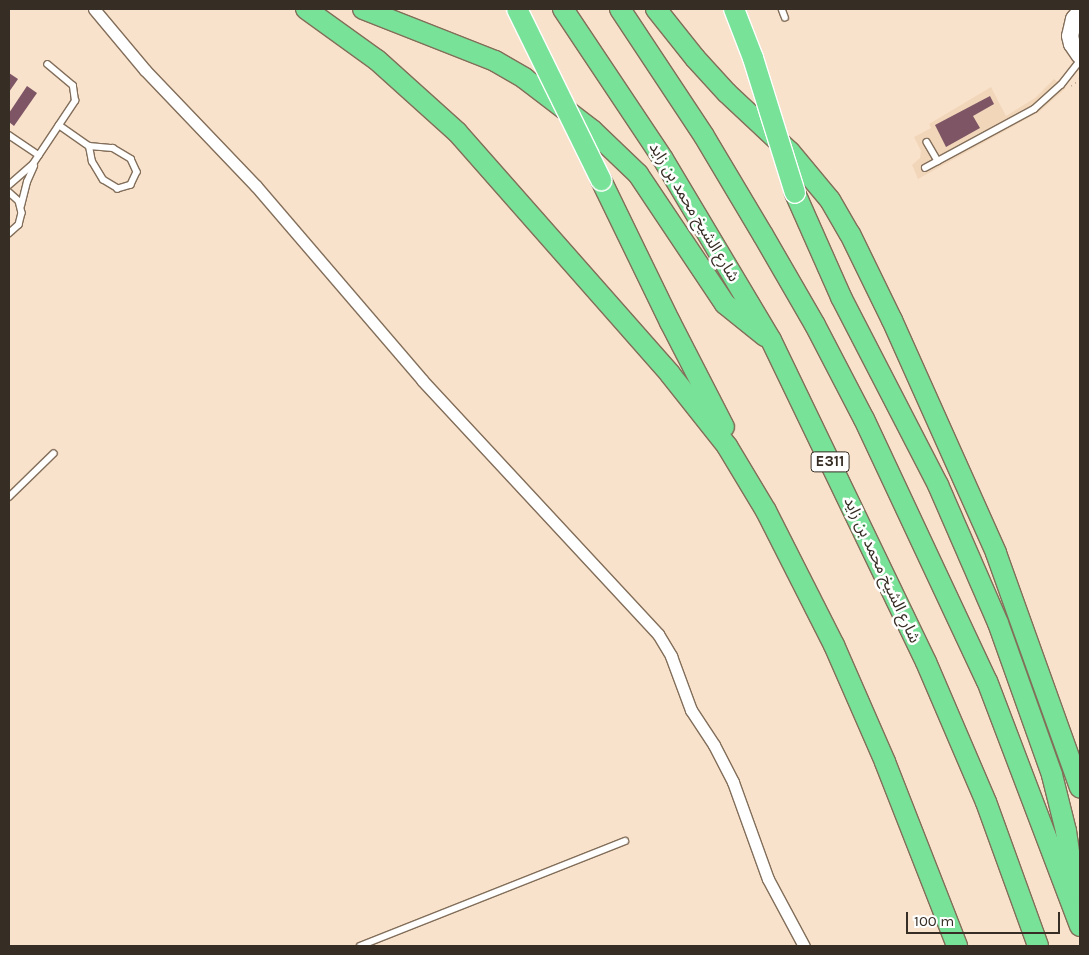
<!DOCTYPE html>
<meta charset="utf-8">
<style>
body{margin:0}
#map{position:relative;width:1089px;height:955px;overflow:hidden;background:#f9e2cb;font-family:Karla,"Noto Sans Arabic",sans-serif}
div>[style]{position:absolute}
.built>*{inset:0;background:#f1d6ba}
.building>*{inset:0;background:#7e5565}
.path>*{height:2px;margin-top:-1px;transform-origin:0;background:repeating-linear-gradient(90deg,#bdaa97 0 1px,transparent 0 5px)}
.roads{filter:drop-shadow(1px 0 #826e5a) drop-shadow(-1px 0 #826e5a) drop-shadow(0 1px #826e5a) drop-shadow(0 -1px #826e5a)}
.service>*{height:5.5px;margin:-2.75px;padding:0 2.75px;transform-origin:2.75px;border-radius:2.75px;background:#fff}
.minor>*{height:11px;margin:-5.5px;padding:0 5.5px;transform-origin:5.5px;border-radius:5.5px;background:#fff}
.secondary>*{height:16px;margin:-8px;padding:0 8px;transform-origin:8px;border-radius:8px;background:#fff}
.motorway>*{height:20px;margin:-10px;padding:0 10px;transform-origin:10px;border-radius:10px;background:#78e298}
.bridges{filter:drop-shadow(1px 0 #fff) drop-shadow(-1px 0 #fff) drop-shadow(0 1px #fff) drop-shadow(0 -1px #fff)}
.motorway-bridge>*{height:20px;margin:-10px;padding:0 10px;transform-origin:10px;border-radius:10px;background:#78e298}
span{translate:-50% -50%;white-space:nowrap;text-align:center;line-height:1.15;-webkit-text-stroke:5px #fff;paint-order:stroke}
.shield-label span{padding:1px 4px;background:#fff;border:1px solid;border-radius:4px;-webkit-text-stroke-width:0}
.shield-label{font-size:15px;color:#362d24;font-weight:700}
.street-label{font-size:16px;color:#362d24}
.frame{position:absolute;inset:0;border:10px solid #362d24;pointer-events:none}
.scale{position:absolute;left:906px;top:912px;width:154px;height:22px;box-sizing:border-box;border:2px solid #362d24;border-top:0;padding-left:6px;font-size:15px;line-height:18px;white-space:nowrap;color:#362d24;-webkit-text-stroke:4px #fff;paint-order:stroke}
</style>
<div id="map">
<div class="built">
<i style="clip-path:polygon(1054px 79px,1066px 88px,1039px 112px,918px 179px,912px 165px,920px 158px,921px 151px,914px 137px,931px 128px,929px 124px,991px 87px,1006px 116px,1035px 98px)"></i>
</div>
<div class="building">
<i style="clip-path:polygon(9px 73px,18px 79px,9px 92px)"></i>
<i style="clip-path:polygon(27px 86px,37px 93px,14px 126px,9px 122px,9px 113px)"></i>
<i style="clip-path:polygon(990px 96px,994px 104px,973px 116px,980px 128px,946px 147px,935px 125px)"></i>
</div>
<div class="path">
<i style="left:1071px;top:86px;width:11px;rotate:-38deg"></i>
</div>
<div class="roads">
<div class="service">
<i style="left:782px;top:9px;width:9px;rotate:69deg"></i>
<i style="left:59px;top:125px;width:37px;rotate:35deg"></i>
<i style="left:9px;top:135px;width:36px;rotate:34deg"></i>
<i style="left:927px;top:142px;width:22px;rotate:60deg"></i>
<i style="left:89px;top:146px;width:24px;rotate:5deg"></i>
<i style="left:113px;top:148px;width:21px;rotate:31deg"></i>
<i style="left:131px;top:159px;width:14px;rotate:65deg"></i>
<i style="left:137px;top:172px;width:14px;rotate:115deg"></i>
<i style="left:131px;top:185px;width:14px;rotate:163deg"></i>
<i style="left:118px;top:189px;width:17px;rotate:-149deg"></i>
<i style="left:103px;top:180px;width:21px;rotate:-121deg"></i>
<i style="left:92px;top:162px;width:16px;rotate:-101deg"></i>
<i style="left:925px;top:168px;width:124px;rotate:-28.4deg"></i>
<i style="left:1034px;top:109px;width:36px;rotate:-42deg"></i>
<i style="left:1061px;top:85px;width:31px;rotate:-52deg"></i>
<i style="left:9px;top:185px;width:32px;rotate:-41deg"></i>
<i style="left:33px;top:164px;width:76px;rotate:-56.3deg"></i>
<i style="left:75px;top:101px;width:15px;rotate:-98deg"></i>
<i style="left:73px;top:86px;width:33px;rotate:-140deg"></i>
<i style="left:9px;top:192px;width:13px;rotate:42deg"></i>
<i style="left:19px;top:201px;width:12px;rotate:76deg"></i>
<i style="left:22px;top:213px;width:12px;rotate:104deg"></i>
<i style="left:19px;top:225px;width:13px;rotate:138deg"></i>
<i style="left:21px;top:206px;width:25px;rotate:-76deg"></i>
<i style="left:27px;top:182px;width:17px;rotate:-66deg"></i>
<i style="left:9px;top:497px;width:62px;rotate:-44.3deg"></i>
<i style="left:360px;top:946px;width:285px;rotate:-21.6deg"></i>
</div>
<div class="minor">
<i style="left:94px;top:9px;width:80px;rotate:50.1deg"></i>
<i style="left:145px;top:70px;width:161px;rotate:46.3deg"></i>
<i style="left:256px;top:186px;width:255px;rotate:49.4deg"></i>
<i style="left:422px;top:380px;width:347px;rotate:47.1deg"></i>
<i style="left:658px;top:634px;width:26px;rotate:59deg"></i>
<i style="left:671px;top:656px;width:58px;rotate:69.7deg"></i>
<i style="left:691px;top:710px;width:42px;rotate:56.7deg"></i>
<i style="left:714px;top:745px;width:42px;rotate:62.8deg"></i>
<i style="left:733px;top:782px;width:103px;rotate:70.2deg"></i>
<i style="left:768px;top:879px;width:76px;rotate:61.8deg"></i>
</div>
<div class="secondary">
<i style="left:1080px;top:12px;width:9px;rotate:131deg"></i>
<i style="left:1074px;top:19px;width:17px;rotate:103deg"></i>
<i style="left:1070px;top:36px;width:8px;rotate:76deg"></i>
<i style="left:1072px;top:44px;width:14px;rotate:56deg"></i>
</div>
<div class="motorway">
<i style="left:306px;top:9px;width:87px;rotate:35.7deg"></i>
<i style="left:377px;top:60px;width:108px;rotate:42deg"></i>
<i style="left:457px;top:132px;width:322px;rotate:48.6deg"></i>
<i style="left:670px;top:374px;width:92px;rotate:51.6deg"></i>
<i style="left:727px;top:446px;width:76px;rotate:59deg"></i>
<i style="left:766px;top:511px;width:150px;rotate:63.1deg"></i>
<i style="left:834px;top:645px;width:128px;rotate:66.4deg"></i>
<i style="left:885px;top:762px;width:198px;rotate:68.6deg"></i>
<i style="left:363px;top:9px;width:142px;rotate:21.5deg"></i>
<i style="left:495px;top:61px;width:34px;rotate:30deg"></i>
<i style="left:524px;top:78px;width:86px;rotate:37.4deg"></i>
<i style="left:592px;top:130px;width:64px;rotate:43.7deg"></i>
<i style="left:638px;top:174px;width:156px;rotate:56.2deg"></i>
<i style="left:725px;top:304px;width:51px;rotate:38.7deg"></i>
<i style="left:563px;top:9px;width:180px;rotate:56.3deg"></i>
<i style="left:663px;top:159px;width:211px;rotate:59.2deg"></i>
<i style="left:771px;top:340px;width:357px;rotate:64.3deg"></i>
<i style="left:926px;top:662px;width:152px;rotate:66.8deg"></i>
<i style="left:986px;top:802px;width:153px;rotate:70.1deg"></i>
<i style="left:620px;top:9px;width:152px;rotate:56.5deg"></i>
<i style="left:704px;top:136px;width:115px;rotate:59.2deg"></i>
<i style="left:763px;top:235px;width:104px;rotate:60deg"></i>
<i style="left:815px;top:325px;width:106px;rotate:62.5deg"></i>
<i style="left:864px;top:419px;width:289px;rotate:64.9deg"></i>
<i style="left:987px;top:681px;width:262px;rotate:69.2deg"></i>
<i style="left:656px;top:9px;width:63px;rotate:51.5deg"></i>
<i style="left:695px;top:58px;width:47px;rotate:47.6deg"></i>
<i style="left:727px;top:93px;width:86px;rotate:43.1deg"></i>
<i style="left:790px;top:152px;width:62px;rotate:50.2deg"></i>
<i style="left:830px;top:200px;width:39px;rotate:60deg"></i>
<i style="left:850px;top:234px;width:96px;rotate:64deg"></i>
<i style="left:892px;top:320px;width:255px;rotate:65.9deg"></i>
<i style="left:996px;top:553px;width:249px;rotate:70.3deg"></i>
<i style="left:601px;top:180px;width:158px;rotate:64.1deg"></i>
<i style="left:670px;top:322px;width:118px;rotate:62.8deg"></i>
<i style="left:795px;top:193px;width:114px;rotate:66.1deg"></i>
<i style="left:841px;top:297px;width:212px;rotate:62.7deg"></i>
<i style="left:938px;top:485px;width:150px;rotate:66.5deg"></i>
<i style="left:998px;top:623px;width:161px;rotate:70.4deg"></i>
<i style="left:1052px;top:775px;width:58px;rotate:76deg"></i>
<i style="left:1066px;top:831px;width:63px;rotate:81.7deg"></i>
</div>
</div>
<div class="bridges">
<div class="motorway-bridge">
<i style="left:517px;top:9px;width:191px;rotate:63.8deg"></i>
<i style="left:734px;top:9px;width:53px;rotate:68.8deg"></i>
<i style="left:753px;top:58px;width:141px;rotate:72.7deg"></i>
</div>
</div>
<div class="shield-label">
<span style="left:830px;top:462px">E311</span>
</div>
<div class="street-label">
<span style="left:694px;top:212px;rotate:59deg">شارع الشيخ محمد بن زايد</span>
<span style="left:882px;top:570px;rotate:65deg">شارع الشيخ محمد بن زايد</span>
</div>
<div class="frame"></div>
<div class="scale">100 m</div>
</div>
